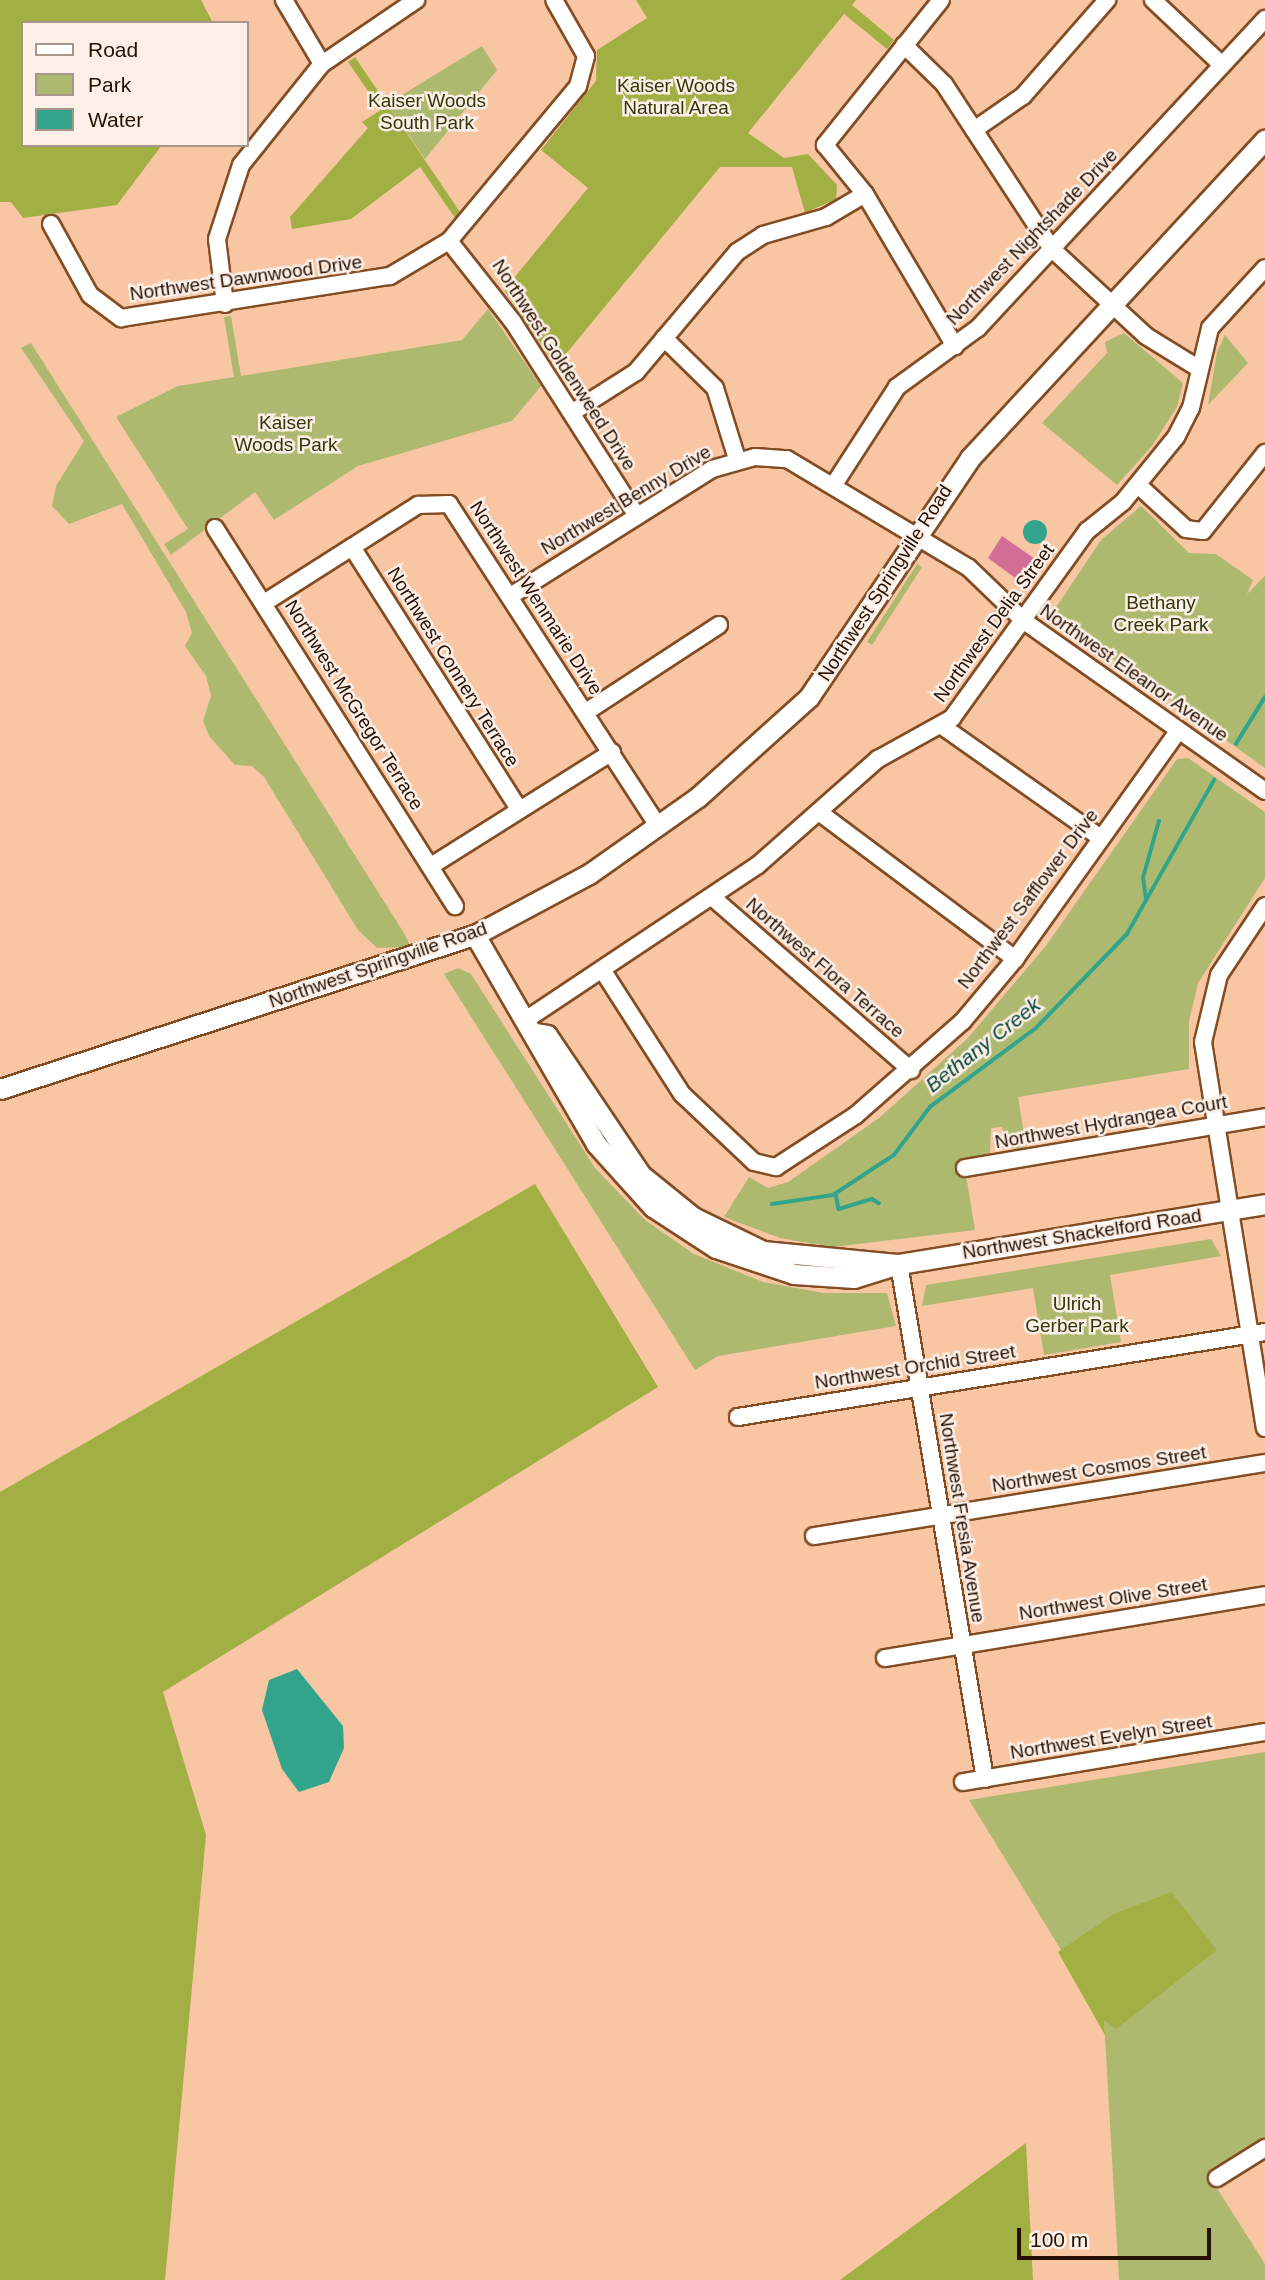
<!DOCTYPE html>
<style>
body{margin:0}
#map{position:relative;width:1265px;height:2280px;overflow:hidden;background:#f9c6a4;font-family:Helvetica,sans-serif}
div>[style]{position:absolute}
.green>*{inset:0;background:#aeb970}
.forest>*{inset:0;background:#a2af43}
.water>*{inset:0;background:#32a48c}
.round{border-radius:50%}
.stream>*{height:3.5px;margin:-1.75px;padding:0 1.75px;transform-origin:1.75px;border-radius:1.75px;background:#32a48c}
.building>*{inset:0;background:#d26e96}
.roads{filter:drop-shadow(2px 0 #834d23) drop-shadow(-2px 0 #834d23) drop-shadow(0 2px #834d23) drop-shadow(0 -2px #834d23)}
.minor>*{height:16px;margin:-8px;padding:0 8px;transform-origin:8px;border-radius:8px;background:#fff}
.tertiary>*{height:19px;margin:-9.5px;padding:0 9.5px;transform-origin:9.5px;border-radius:9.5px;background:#fff}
span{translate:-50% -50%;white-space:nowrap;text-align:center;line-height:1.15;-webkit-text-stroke:5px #fdf0e8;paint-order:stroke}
.park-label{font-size:19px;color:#32380a}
.street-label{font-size:19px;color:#261001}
.water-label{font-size:21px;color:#02463a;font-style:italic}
.legend{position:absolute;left:21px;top:21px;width:228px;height:126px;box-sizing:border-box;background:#fdf0e8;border:2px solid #a7968c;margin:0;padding:9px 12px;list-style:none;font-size:21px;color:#261001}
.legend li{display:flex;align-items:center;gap:14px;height:35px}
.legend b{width:35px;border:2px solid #a7968c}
.scale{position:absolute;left:1017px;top:2228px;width:194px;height:32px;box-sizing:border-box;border:4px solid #261001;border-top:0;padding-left:9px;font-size:21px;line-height:24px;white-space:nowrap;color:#261001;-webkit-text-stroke:5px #fdf0e8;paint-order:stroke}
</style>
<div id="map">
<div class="green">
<i style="clip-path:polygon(482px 46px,497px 70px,425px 159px,387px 104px)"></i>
<i style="clip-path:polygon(488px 309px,541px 386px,512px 421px,358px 466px,274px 520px,255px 492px,171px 555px,164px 544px,188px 529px,116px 417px,178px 386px,234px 377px,224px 317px,231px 316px,241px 376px,462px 340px)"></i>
<i style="clip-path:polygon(1124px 333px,1183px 383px,1177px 407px,1152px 446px,1117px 485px,1042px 423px,1107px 353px,1105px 342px)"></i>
<i style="clip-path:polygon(1225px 335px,1248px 363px,1208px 405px,1217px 352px)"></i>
<i style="clip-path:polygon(31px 343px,404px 933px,411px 947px,377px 948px,358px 930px,264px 777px,252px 766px,235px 765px,209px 736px,203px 721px,211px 696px,206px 676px,185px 646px,192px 633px,186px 612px,122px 504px,69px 524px,52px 506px,56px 486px,84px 441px,21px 348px)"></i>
<i style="clip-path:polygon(1141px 506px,1189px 553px,1216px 554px,1253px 580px,1247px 594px,1265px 576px,1265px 768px,1051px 615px,1101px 540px)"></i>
<i style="clip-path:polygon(917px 564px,922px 567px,872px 645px,867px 642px)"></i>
<i style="clip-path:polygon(1188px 758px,1265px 812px,1265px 878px,1198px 983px,1189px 1021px,1189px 1069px,1018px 1097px,1027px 1152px,1007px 1146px,1002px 1127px,991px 1128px,990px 1153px,964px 1163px,975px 1230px,833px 1247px,780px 1238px,724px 1217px,749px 1177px,768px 1188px,788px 1182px,879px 1118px,967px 1039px,1045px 947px,1177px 759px)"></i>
<i style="clip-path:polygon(458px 968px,471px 974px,595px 1168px,645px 1220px,694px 1254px,763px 1282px,824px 1293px,887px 1293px,896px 1326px,718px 1356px,695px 1370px,444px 974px)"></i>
<i style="clip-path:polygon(1211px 1239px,1221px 1256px,1110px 1275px,1121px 1342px,1044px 1355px,1033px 1288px,922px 1306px,926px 1285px)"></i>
<i style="clip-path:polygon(1265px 1752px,1265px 2148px,1213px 2182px,1265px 2264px,1265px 2280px,1119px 2280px,1104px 2020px,969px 1800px)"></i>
</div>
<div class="forest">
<i style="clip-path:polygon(0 0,201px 0,213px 23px,23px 23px,23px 145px,162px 145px,117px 205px,23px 218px,11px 202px,0 202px)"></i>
<i style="clip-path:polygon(636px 0,856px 0,852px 5px,894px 40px,887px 49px,844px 14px,748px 133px,784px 158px,808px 154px,837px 185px,836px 199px,805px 213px,792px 167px,720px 167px,556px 366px,504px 290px,588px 188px,541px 150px,596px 81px,597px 50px,647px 18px)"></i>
<i style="clip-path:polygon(355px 57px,460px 212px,455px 218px,420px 167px,351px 219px,292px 229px,290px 217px,368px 128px,362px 122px,381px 110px,348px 62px)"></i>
<i style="clip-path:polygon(535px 1184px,658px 1387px,163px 1692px,206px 1835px,165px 2280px,0 2280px,0 1492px)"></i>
<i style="clip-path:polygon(1171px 1892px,1217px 1950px,1116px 2029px,1104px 2020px,1105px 2035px,1058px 1952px,1114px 1914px)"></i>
<i style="clip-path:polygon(1026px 2143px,1033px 2280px,840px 2280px)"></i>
</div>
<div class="water">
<i class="round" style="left:1023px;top:520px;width:24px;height:24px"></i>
<i style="clip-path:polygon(297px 1669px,343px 1726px,344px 1748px,329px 1782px,299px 1792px,282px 1769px,262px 1710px,269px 1680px)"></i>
</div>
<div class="stream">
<i style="left:1236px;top:744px;width:55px;rotate:-58.3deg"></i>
<i style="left:1146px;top:899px;width:21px;rotate:-98deg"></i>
<i style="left:1143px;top:878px;width:59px;rotate:-74.3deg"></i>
<i style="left:836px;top:1194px;width:15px;rotate:79deg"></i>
<i style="left:839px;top:1209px;width:34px;rotate:-17deg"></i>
<i style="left:872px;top:1199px;width:8px;rotate:30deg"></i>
<i style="left:772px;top:1204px;width:62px;rotate:-8.4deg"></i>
<i style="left:833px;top:1195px;width:73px;rotate:-33.3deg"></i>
<i style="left:894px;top:1155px;width:60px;rotate:-53.1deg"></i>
<i style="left:930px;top:1107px;width:132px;rotate:-36.7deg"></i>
<i style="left:1036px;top:1028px;width:131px;rotate:-45.9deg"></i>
<i style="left:1127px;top:934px;width:177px;rotate:-60.5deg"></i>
</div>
<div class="building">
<i style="clip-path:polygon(1002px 536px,1041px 563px,1025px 585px,988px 558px)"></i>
</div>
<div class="roads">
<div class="minor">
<i style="left:284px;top:0;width:74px;rotate:59.3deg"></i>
<i style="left:941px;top:0;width:186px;rotate:128.7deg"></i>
<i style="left:825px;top:145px;width:63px;rotate:50.8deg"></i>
<i style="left:865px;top:194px;width:177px;rotate:59.4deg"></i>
<i style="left:1153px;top:0;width:95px;rotate:43.3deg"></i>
<i style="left:904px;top:45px;width:56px;rotate:44.3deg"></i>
<i style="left:944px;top:84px;width:197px;rotate:56.8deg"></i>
<i style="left:1052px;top:249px;width:128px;rotate:42.8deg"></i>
<i style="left:1146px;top:336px;width:61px;rotate:31.6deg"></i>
<i style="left:974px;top:130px;width:60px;rotate:-34.8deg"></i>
<i style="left:1023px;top:96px;width:128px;rotate:-48.8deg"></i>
<i style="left:51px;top:224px;width:81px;rotate:61.2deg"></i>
<i style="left:90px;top:295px;width:39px;rotate:37deg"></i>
<i style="left:121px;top:318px;width:272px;rotate:-8.9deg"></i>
<i style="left:390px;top:276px;width:69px;rotate:-30.7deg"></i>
<i style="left:449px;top:241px;width:202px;rotate:-50.2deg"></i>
<i style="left:578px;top:86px;width:31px;rotate:-75deg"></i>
<i style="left:586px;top:56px;width:64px;rotate:-119.7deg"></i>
<i style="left:449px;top:241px;width:103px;rotate:51.7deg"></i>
<i style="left:513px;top:322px;width:230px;rotate:57.4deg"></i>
<i style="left:225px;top:304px;width:65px;rotate:-97deg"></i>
<i style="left:217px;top:239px;width:78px;rotate:-72deg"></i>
<i style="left:241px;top:165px;width:129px;rotate:-51.3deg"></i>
<i style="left:322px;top:64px;width:114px;rotate:-34.2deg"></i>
<i style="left:664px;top:338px;width:71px;rotate:44.4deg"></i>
<i style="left:715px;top:388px;width:74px;rotate:72.8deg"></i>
<i style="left:573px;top:412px;width:75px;rotate:-32.4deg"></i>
<i style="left:636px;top:372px;width:157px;rotate:-49.9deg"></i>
<i style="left:737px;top:252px;width:31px;rotate:-33deg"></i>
<i style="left:763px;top:235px;width:66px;rotate:-15.9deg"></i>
<i style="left:826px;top:217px;width:45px;rotate:-30.5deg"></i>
<i style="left:835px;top:483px;width:114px;rotate:-57.1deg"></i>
<i style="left:897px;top:387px;width:100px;rotate:-36.1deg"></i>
<i style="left:978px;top:328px;width:422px;rotate:-47.1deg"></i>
<i style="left:1138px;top:485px;width:65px;rotate:42.5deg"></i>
<i style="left:1186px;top:529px;width:17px;rotate:7deg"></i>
<i style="left:1203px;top:531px;width:100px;rotate:-51.5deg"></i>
<i style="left:215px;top:528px;width:448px;rotate:57.6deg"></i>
<i style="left:352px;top:547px;width:311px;rotate:57.5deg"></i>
<i style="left:512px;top:595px;width:236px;rotate:-32.2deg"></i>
<i style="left:712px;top:469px;width:45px;rotate:-15.6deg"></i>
<i style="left:755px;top:457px;width:32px;rotate:4deg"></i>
<i style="left:787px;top:459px;width:212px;rotate:30.9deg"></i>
<i style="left:969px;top:568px;width:76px;rotate:43.9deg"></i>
<i style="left:1024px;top:621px;width:295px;rotate:35.2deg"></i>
<i style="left:264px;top:603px;width:183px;rotate:-32.5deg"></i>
<i style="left:418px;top:505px;width:31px;rotate:-2deg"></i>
<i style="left:449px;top:504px;width:384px;rotate:57deg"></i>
<i style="left:586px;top:712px;width:159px;rotate:-33.2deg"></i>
<i style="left:942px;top:726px;width:194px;rotate:35.2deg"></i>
<i style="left:820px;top:813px;width:244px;rotate:36.8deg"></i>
<i style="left:431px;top:866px;width:214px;rotate:-32.2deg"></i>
<i style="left:712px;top:897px;width:264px;rotate:41deg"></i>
<i style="left:1265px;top:906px;width:83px;rotate:123.7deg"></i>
<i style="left:1219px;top:975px;width:69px;rotate:103.4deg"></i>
<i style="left:1203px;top:1042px;width:391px;rotate:80.9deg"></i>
<i style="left:603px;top:971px;width:146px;rotate:57.3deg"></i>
<i style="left:682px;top:1094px;width:99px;rotate:43.4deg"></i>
<i style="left:754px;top:1162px;width:23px;rotate:13deg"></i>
<i style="left:776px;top:1167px;width:95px;rotate:-33deg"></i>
<i style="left:856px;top:1115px;width:142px;rotate:-41.3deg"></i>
<i style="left:963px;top:1021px;width:81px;rotate:-50deg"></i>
<i style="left:1015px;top:959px;width:280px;rotate:-54.4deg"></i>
<i style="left:527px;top:1019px;width:278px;rotate:-33.7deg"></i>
<i style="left:758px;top:865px;width:160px;rotate:-41.5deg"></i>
<i style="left:878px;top:759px;width:85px;rotate:-29deg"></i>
<i style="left:952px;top:718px;width:231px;rotate:-54.2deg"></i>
<i style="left:1087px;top:531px;width:46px;rotate:-38.9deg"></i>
<i style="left:1123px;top:502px;width:84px;rotate:-50.8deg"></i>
<i style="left:1176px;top:437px;width:33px;rotate:-63deg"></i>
<i style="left:1191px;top:408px;width:82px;rotate:-76.6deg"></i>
<i style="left:1210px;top:328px;width:81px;rotate:-47.5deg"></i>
<i style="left:965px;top:1168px;width:304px;rotate:-9.6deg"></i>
<i style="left:899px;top:1264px;width:522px;rotate:80.52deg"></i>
<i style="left:738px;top:1417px;width:534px;rotate:-9.16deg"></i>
<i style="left:814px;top:1536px;width:457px;rotate:-9.2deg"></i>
<i style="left:885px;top:1658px;width:385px;rotate:-9.4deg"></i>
<i style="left:963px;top:1782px;width:306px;rotate:-9.4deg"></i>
<i style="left:1217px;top:2178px;width:57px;rotate:-32deg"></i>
</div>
<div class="tertiary">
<i style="left:475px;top:935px;width:241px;rotate:59.9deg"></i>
<i style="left:596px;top:1144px;width:85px;rotate:47.9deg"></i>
<i style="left:653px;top:1207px;width:75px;rotate:33.1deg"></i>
<i style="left:716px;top:1248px;width:82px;rotate:18.4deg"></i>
<i style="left:794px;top:1274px;width:60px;rotate:3.8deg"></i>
<i style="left:854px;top:1278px;width:47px;rotate:-17.3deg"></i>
<i style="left:536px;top:1033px;width:11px;rotate:10deg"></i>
<i style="left:547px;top:1035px;width:169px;rotate:56.1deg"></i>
<i style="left:641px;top:1175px;width:67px;rotate:38.9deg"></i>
<i style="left:693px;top:1217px;width:78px;rotate:25.9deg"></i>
<i style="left:763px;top:1251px;width:137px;rotate:5.5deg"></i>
<i style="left:899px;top:1264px;width:371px;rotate:-9.3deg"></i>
<i style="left:0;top:1089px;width:499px;rotate:-18deg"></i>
<i style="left:475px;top:935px;width:129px;rotate:-28.2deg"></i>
<i style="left:589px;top:874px;width:133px;rotate:-35.2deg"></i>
<i style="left:698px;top:797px;width:149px;rotate:-42deg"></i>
<i style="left:809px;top:697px;width:288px;rotate:-56deg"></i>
<i style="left:970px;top:458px;width:434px;rotate:-47.2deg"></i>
</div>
</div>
<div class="park-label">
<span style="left:676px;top:97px">Kaiser Woods<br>Natural Area</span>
<span style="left:427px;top:112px">Kaiser Woods<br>South Park</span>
<span style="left:286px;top:434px">Kaiser<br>Woods Park</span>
<span style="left:1161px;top:614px">Bethany<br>Creek Park</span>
<span style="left:1077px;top:1315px">Ulrich<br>Gerber Park</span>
</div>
<div class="street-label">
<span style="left:1032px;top:237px;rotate:-46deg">Northwest Nightshade Drive</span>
<span style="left:246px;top:278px;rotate:-8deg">Northwest Dawnwood Drive</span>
<span style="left:564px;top:365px;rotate:57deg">Northwest Goldenweed Drive</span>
<span style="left:626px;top:500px;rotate:-31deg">Northwest Benny Drive</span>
<span style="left:885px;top:583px;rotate:-57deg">Northwest Springville Road</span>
<span style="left:536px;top:598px;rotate:57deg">Northwest Wenmarie Drive</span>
<span style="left:994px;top:623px;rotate:-54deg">Northwest Delia Street</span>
<span style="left:453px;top:667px;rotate:58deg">Northwest Connery Terrace</span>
<span style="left:1134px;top:673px;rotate:35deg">Northwest Eleanor Avenue</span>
<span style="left:354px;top:705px;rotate:58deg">Northwest McGregor Terrace</span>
<span style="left:1028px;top:899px;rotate:-53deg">Northwest Safflower Drive</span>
<span style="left:378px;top:965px;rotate:-19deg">Northwest Springville Road</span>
<span style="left:825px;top:968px;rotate:41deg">Northwest Flora Terrace</span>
<span style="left:1111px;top:1122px;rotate:-10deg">Northwest Hydrangea Court</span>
<span style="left:1082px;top:1234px;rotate:-9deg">Northwest Shackelford Road</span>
<span style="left:915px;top:1367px;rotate:-9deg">Northwest Orchid Street</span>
<span style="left:1099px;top:1469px;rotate:-9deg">Northwest Cosmos Street</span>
<span style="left:962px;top:1518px;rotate:81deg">Northwest Fresia Avenue</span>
<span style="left:1113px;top:1599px;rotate:-9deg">Northwest Olive Street</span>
<span style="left:1111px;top:1737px;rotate:-9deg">Northwest Evelyn Street</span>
</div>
<div class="water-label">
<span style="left:983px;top:1045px;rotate:-38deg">Bethany Creek</span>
</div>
<ul class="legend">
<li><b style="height:9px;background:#fff"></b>Road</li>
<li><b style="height:19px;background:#aeb970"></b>Park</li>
<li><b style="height:19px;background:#32a48c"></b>Water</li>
</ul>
<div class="scale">100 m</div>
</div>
